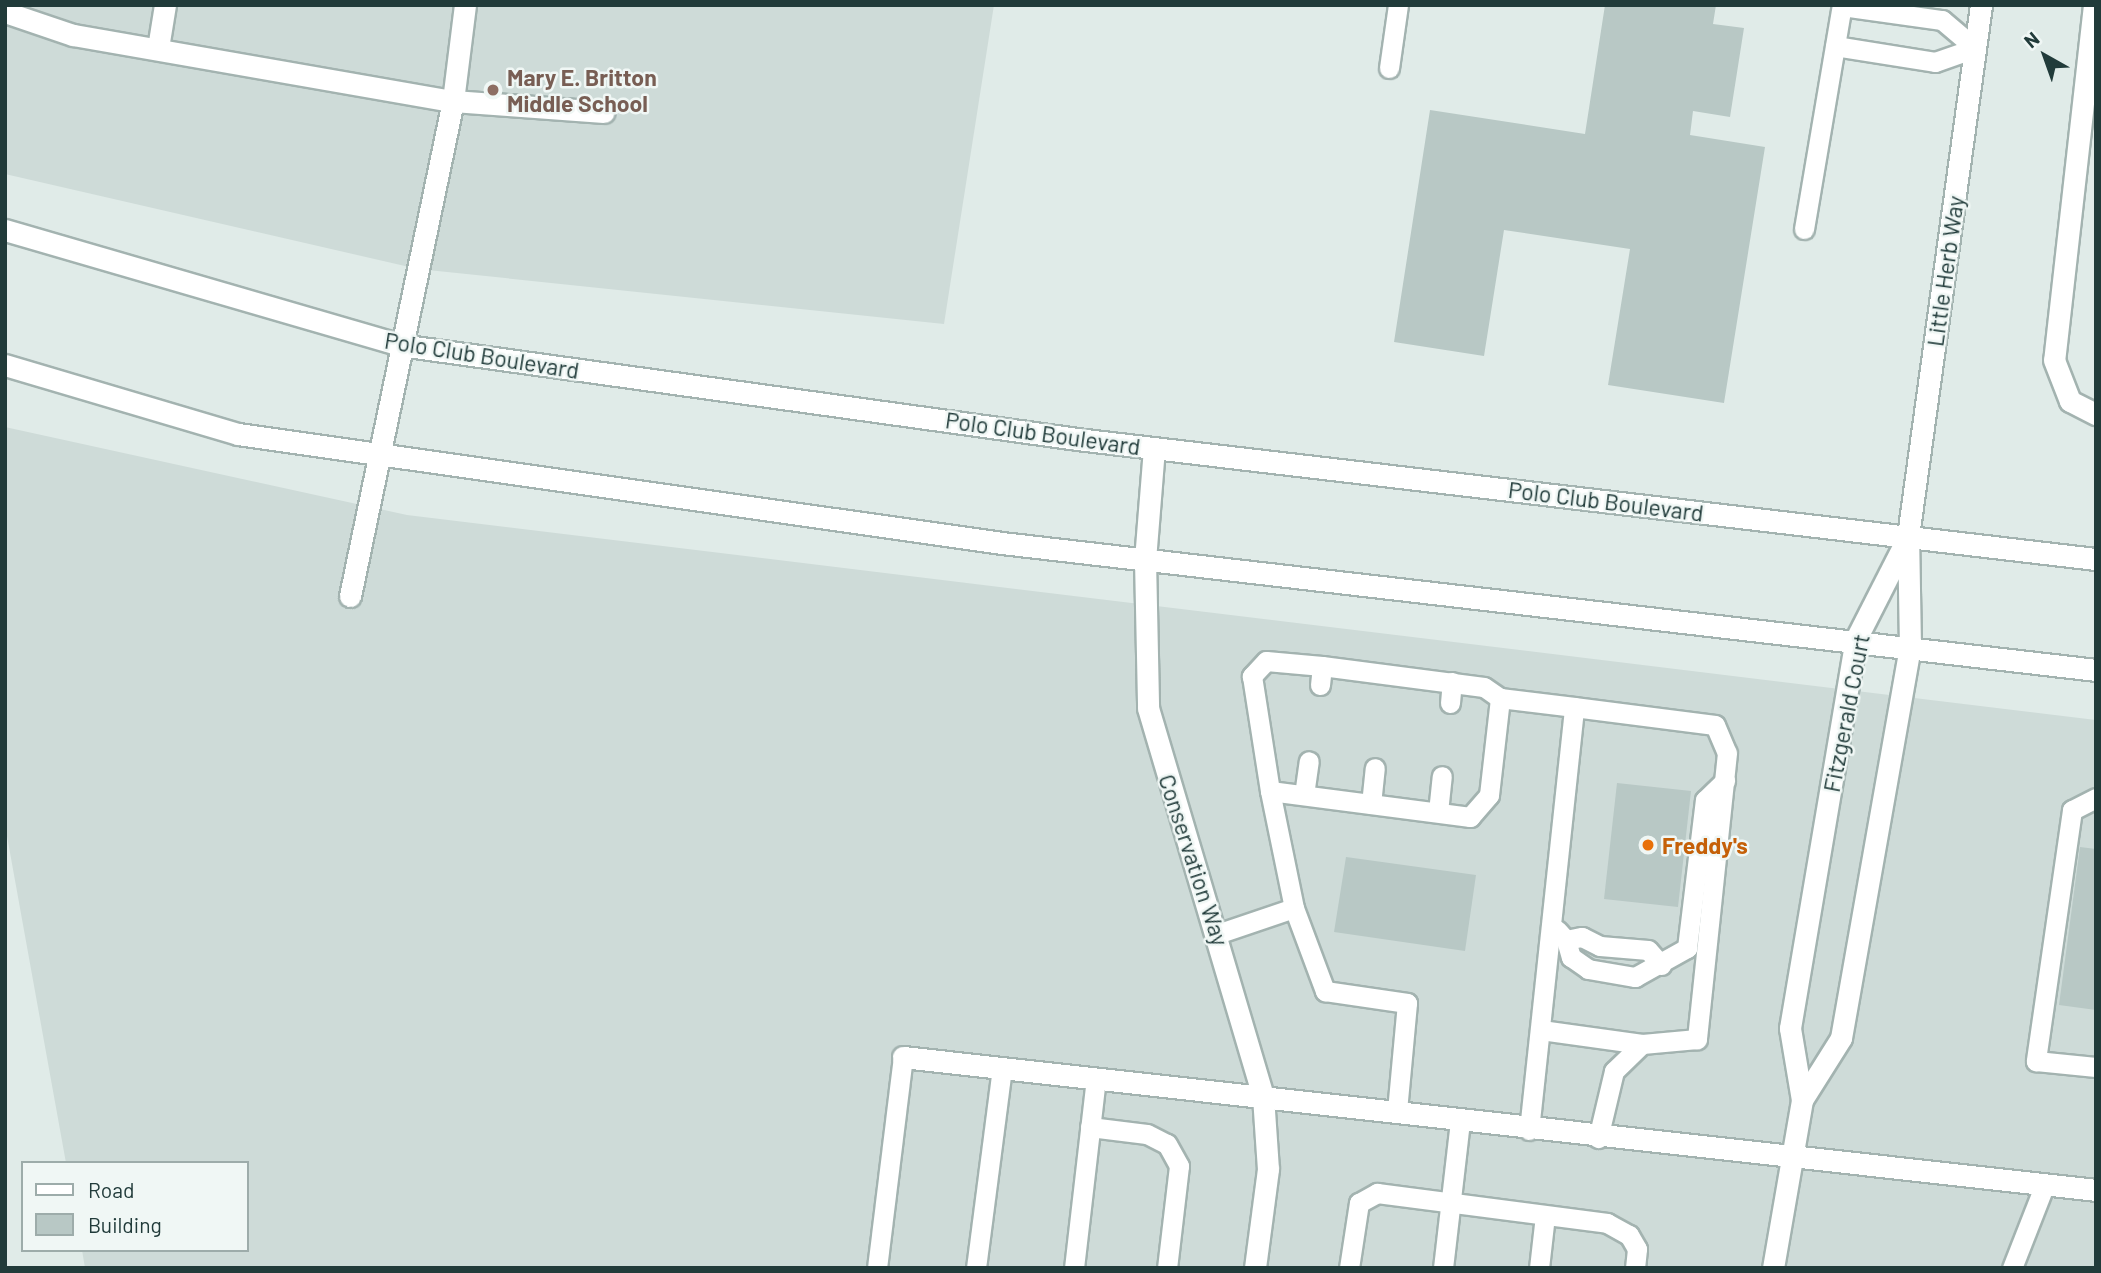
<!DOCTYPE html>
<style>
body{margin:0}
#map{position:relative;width:2101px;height:1273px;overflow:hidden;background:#e0ebe8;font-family:Barlow,sans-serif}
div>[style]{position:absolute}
.built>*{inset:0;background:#cedbd8}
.building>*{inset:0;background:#b8c8c5}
.roads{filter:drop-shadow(2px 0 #a3b3b0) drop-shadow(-2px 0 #a3b3b0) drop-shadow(0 2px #a3b3b0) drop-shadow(0 -2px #a3b3b0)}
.service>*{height:19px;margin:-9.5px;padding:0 9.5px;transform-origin:9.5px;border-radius:9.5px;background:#fff}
.minor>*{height:21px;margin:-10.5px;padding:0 10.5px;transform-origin:10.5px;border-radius:10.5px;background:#fff}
.tertiary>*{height:21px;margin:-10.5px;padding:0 10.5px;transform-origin:10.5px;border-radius:10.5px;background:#fff}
.dots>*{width:19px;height:19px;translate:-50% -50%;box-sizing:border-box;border:4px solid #f0f7f5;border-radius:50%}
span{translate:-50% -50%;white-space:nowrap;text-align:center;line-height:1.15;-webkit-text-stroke:5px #f0f7f5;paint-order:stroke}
.education-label{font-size:23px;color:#785e54;font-weight:700}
.left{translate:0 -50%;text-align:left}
.street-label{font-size:23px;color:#213b3a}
.food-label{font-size:23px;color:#c56008;font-weight:700}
.frame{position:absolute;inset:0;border:7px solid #213b3a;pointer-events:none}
.legend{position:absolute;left:21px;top:1161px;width:228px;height:91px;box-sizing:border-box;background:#f0f7f5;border:2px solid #9dacaa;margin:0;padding:9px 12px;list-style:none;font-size:21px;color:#213b3a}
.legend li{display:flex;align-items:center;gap:14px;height:35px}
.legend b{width:35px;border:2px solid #9dacaa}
.north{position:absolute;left:2010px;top:21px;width:70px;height:70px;-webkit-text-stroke:5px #f0f7f5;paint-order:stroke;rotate:320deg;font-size:19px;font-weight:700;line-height:28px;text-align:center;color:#213b3a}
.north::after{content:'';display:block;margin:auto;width:24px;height:32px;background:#213b3a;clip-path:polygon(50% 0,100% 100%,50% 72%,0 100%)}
</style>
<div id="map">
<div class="built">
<i style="clip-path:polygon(5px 5px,994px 5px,944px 324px,418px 269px,5px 174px)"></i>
<i style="clip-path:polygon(5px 427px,407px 515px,2096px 720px,2096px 1268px,85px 1268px,82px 1250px,247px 1250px,247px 1163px,66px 1163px,5px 825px)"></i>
</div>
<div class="building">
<i style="clip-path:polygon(1605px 5px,1716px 5px,1713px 24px,1744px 28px,1730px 117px,1693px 111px,1690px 135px,1765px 147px,1724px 403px,1608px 385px,1630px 249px,1504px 230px,1484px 356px,1394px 342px,1430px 110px,1585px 134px)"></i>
<i style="clip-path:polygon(1617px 783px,1691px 791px,1678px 907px,1604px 899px)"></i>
<i style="clip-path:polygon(2080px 847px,2096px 849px,2096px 1010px,2059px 1005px)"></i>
<i style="clip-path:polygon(1346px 857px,1476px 875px,1465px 951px,1334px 932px)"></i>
</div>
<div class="roads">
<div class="service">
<i style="left:1842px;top:6px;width:101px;rotate:8deg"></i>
<i style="left:1942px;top:20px;width:43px;rotate:40.3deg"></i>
<i style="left:1835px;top:46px;width:101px;rotate:9.1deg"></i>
<i style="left:1935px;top:62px;width:42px;rotate:-19.3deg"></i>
<i style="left:1389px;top:68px;width:64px;rotate:-81.9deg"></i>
<i style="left:1804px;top:229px;width:227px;rotate:-80.4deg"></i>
<i style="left:1322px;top:666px;width:56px;rotate:-174.9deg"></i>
<i style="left:1266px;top:661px;width:21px;rotate:133deg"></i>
<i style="left:1252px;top:676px;width:116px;rotate:81.1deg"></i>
<i style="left:1270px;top:791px;width:119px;rotate:78.4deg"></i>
<i style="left:1294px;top:908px;width:89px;rotate:69.5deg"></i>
<i style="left:1325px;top:991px;width:83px;rotate:8.3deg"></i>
<i style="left:1407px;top:1003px;width:108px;rotate:95.3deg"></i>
<i style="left:1320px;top:685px;width:19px;rotate:-84deg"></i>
<i style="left:1322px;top:666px;width:163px;rotate:7.4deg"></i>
<i style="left:1484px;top:687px;width:19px;rotate:35deg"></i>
<i style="left:1500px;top:698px;width:75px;rotate:6.9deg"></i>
<i style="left:1450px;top:703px;width:21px;rotate:-85deg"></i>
<i style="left:1270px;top:791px;width:202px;rotate:7.4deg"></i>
<i style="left:1470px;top:817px;width:29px;rotate:-49deg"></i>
<i style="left:1489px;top:795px;width:98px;rotate:-83.5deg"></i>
<i style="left:1304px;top:795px;width:34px;rotate:-82deg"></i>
<i style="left:2096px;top:798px;width:27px;rotate:153deg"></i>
<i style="left:2072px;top:810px;width:254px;rotate:98.2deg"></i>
<i style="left:2036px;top:1061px;width:60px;rotate:5.7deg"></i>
<i style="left:1371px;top:804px;width:36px;rotate:-84deg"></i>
<i style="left:1438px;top:812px;width:36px;rotate:-84deg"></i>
<i style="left:1557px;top:930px;width:13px;rotate:48deg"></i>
<i style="left:1566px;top:940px;width:16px;rotate:-11deg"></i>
<i style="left:1582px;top:937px;width:20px;rotate:27deg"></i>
<i style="left:1600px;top:946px;width:48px;rotate:4.8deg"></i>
<i style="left:1648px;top:950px;width:20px;rotate:49deg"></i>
<i style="left:1217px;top:934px;width:81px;rotate:-18.7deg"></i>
<i style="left:1566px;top:940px;width:18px;rotate:74deg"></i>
<i style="left:1571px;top:957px;width:21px;rotate:35deg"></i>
<i style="left:1588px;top:969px;width:48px;rotate:9.7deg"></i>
<i style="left:1635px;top:977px;width:60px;rotate:-29.1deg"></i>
<i style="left:1687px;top:948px;width:149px;rotate:-83.1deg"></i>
<i style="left:1705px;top:800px;width:28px;rotate:-44deg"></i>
<i style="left:1541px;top:1030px;width:102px;rotate:7.9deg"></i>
<i style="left:1090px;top:1127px;width:57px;rotate:7deg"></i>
<i style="left:1147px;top:1134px;width:22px;rotate:27deg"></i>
<i style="left:1167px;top:1144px;width:25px;rotate:61deg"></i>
<i style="left:1179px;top:1166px;width:103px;rotate:96.7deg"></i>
<i style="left:1529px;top:1130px;width:425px;rotate:-83.9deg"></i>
<i style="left:1574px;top:707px;width:142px;rotate:7.3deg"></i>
<i style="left:1715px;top:725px;width:30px;rotate:67deg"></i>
<i style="left:1727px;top:753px;width:288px;rotate:96deg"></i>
<i style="left:1697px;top:1039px;width:55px;rotate:174.8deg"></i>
<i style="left:1642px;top:1044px;width:39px;rotate:136deg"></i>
<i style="left:1614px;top:1071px;width:69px;rotate:103.4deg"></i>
<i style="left:877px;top:1268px;width:213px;rotate:-83deg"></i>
<i style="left:976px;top:1268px;width:202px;rotate:-82.6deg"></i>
<i style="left:1074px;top:1268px;width:191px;rotate:-83.4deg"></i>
<i style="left:1349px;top:1268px;width:66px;rotate:-81.3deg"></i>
<i style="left:1359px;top:1203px;width:21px;rotate:-29deg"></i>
<i style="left:1377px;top:1193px;width:232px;rotate:7.4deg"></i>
<i style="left:1607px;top:1223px;width:25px;rotate:29deg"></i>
<i style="left:1629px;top:1235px;width:16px;rotate:60deg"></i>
<i style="left:1637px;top:1249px;width:19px;rotate:96deg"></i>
<i style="left:1443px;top:1268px;width:148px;rotate:-83.4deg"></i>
<i style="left:1539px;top:1268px;width:53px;rotate:-83.5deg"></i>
<i style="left:2012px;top:1268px;width:90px;rotate:-68.6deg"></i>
</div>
<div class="minor">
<i style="left:2094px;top:5px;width:357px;rotate:96.4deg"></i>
<i style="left:2054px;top:360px;width:44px;rotate:68.7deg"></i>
<i style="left:2070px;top:401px;width:29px;rotate:27deg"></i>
<i style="left:5px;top:12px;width:72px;rotate:18.7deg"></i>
<i style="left:73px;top:35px;width:386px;rotate:9.9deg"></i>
<i style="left:453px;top:101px;width:151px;rotate:4.2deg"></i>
<i style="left:158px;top:48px;width:44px;rotate:-80.8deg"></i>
<i style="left:1154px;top:448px;width:111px;rotate:94.6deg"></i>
<i style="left:1145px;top:559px;width:149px;rotate:88.8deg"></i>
<i style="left:1148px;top:708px;width:405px;rotate:73.5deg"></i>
<i style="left:1263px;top:1096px;width:73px;rotate:86.1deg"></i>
<i style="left:1268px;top:1169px;width:100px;rotate:97.5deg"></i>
<i style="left:350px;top:596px;width:506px;rotate:-78.25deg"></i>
<i style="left:453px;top:101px;width:97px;rotate:-82.9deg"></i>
<i style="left:903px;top:1057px;width:1200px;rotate:6.36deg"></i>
<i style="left:1802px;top:1100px;width:73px;rotate:-57.8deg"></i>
<i style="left:1841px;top:1038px;width:397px;rotate:-80deg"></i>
<i style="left:1910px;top:647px;width:111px;rotate:-91deg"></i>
<i style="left:1908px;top:536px;width:536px;rotate:-82.17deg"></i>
<i style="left:1773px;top:1268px;width:170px;rotate:-80.2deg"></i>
<i style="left:1802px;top:1100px;width:73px;rotate:-99.5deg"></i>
<i style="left:1790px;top:1028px;width:395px;rotate:-80.4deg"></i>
<i style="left:1856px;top:639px;width:112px;rotate:-63deg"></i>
</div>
<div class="tertiary">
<i style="left:5px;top:230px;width:411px;rotate:16.2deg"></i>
<i style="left:400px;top:345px;width:683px;rotate:7.9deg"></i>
<i style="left:1077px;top:439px;width:1026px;rotate:6.72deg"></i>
<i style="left:5px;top:365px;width:243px;rotate:16.5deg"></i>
<i style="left:238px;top:434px;width:772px;rotate:8.12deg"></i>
<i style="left:1002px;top:543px;width:1101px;rotate:6.62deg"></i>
</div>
</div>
<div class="dots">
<i style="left:493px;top:90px;background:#8d6e63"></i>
<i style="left:1648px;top:845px;background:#e8710a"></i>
</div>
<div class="education-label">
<span class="left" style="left:507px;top:90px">Mary E. Britton<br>Middle School</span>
</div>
<div class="street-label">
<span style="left:1945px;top:271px;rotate:-82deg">Little Herb Way</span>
<span style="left:482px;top:355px;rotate:9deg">Polo Club Boulevard</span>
<span style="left:1043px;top:433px;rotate:8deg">Polo Club Boulevard</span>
<span style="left:1606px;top:501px;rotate:7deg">Polo Club Boulevard</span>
<span style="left:1846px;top:713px;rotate:-79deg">Fitzgerald Court</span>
<span style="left:1194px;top:860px;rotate:72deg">Conservation Way</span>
</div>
<div class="food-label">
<span class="left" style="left:1662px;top:845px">Freddy's</span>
</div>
<div class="frame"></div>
<ul class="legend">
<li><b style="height:9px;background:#fff"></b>Road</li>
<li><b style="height:19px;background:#b8c8c5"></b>Building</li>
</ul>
<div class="north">N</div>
</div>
